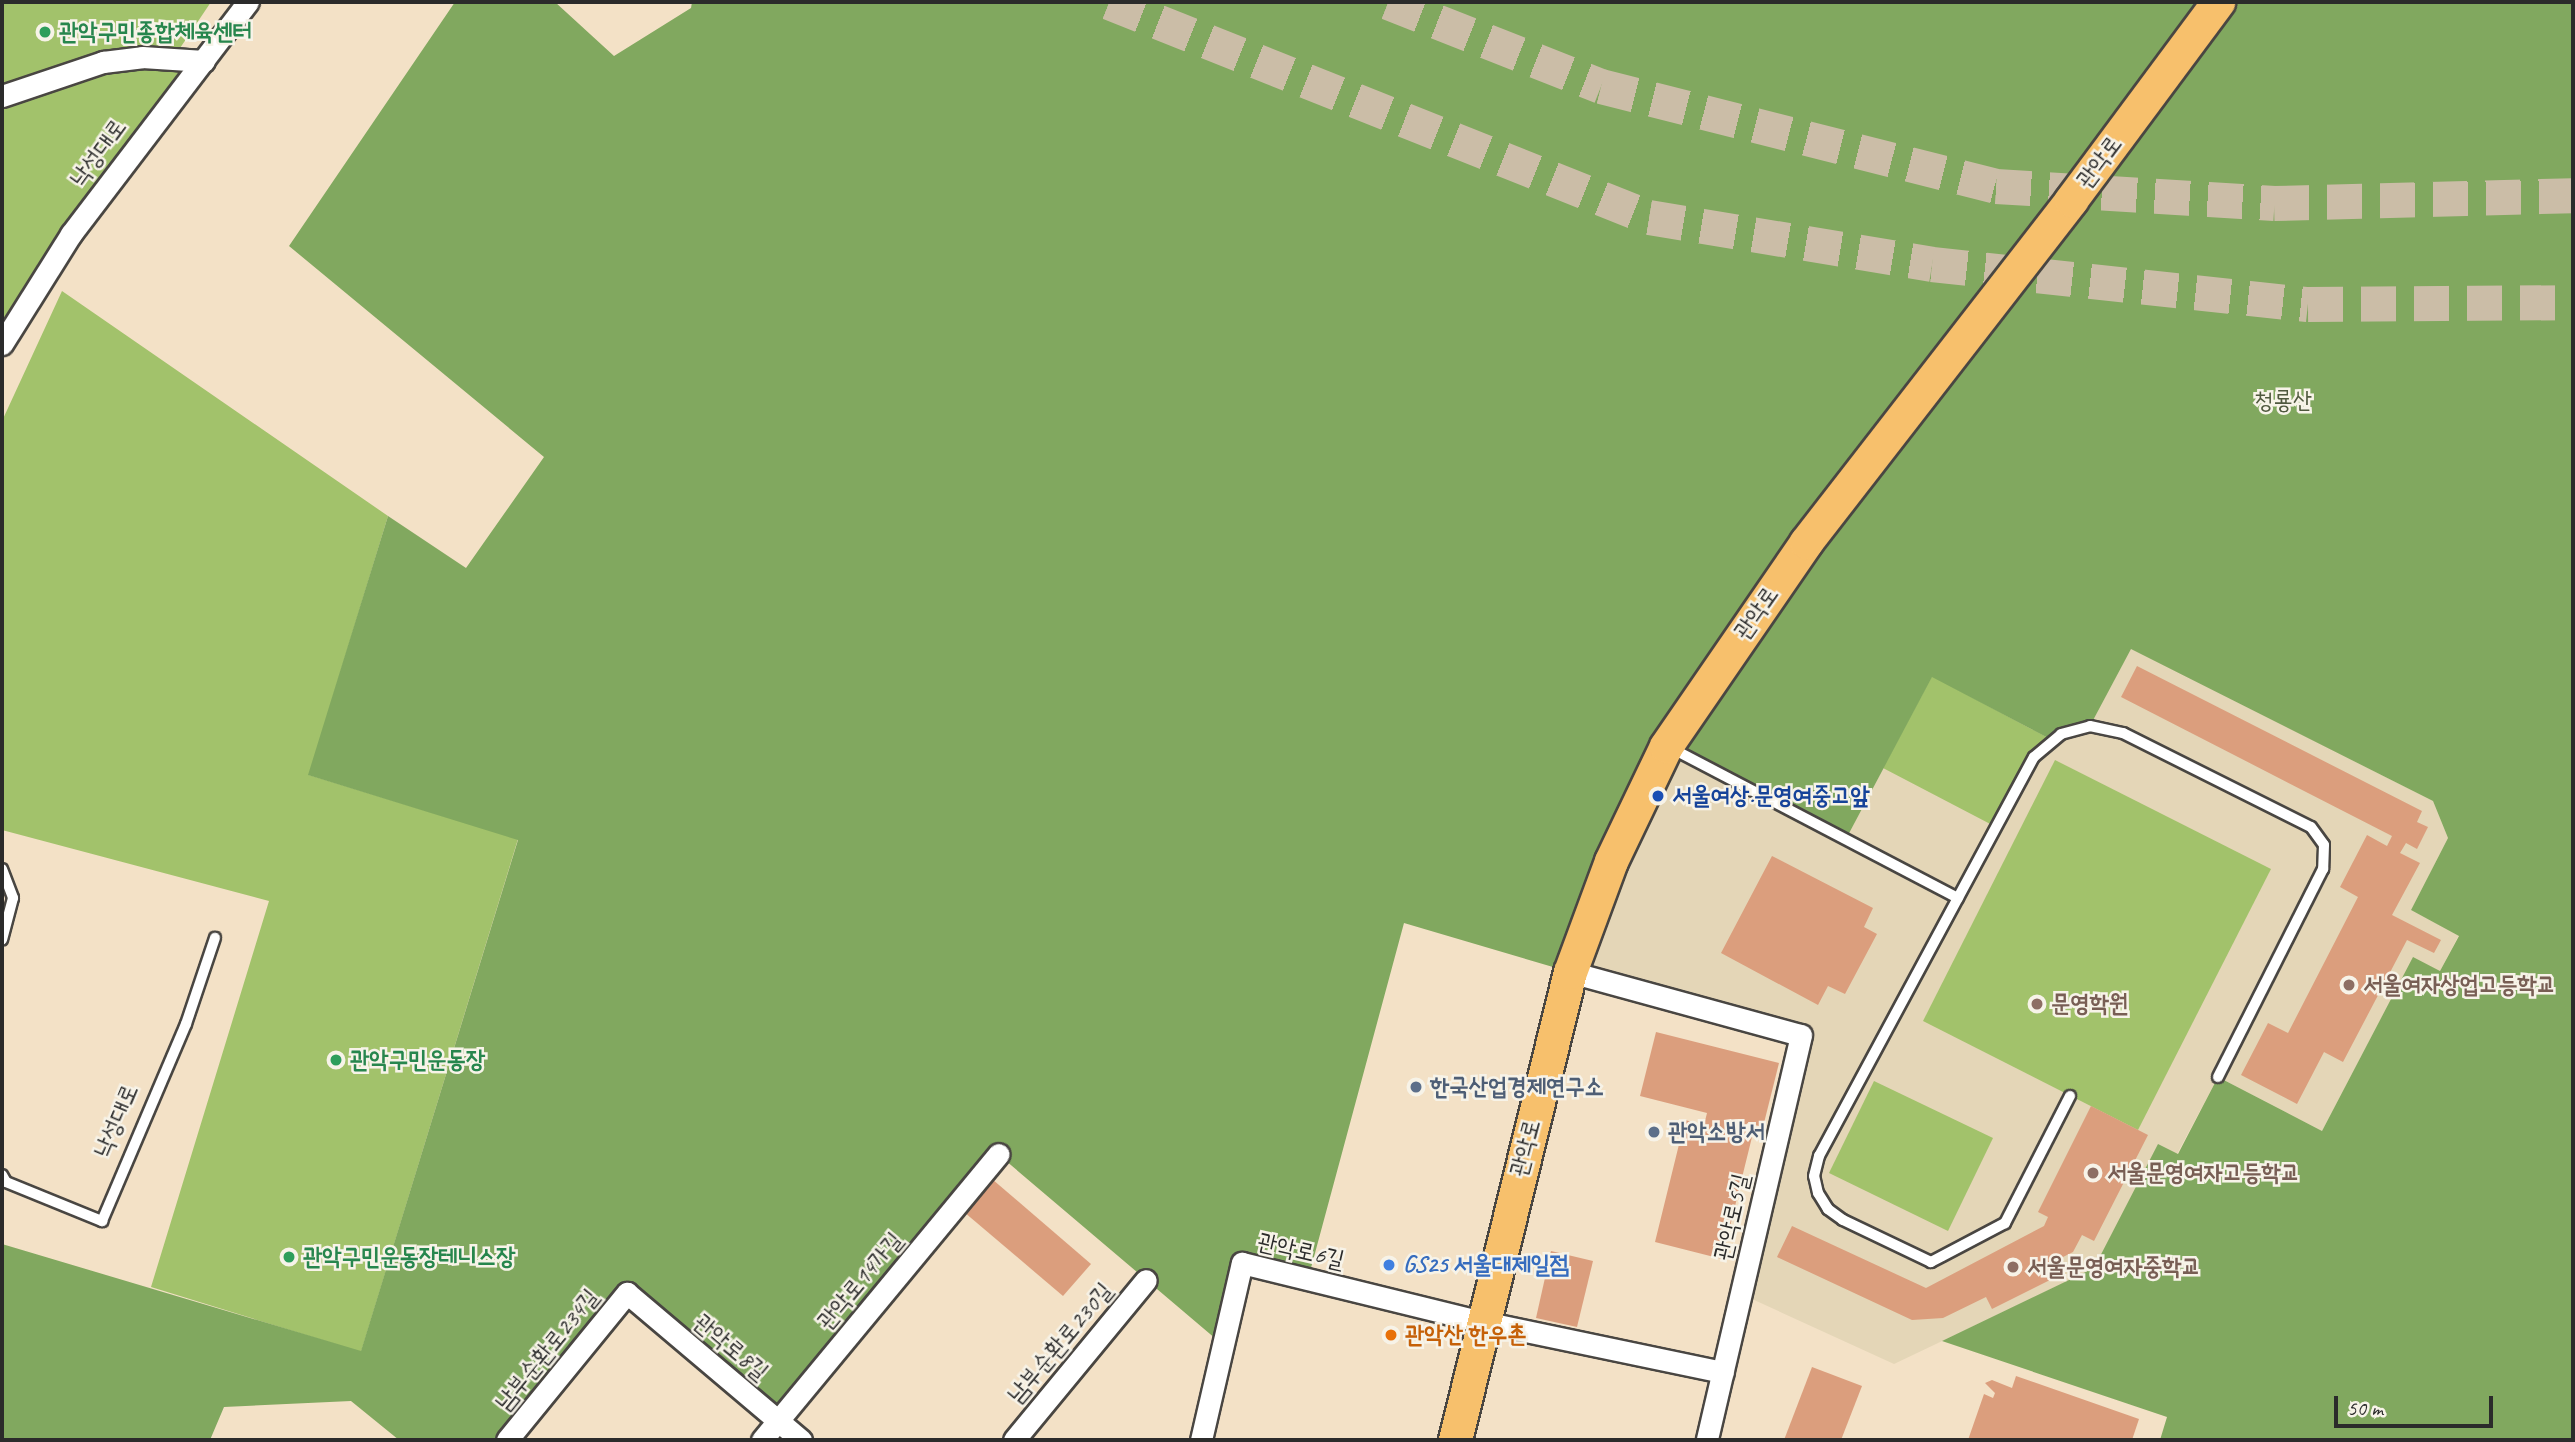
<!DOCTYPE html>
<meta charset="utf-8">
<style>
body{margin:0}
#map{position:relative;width:2575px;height:1442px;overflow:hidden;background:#f3e1c6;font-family:Caveat,"Poor Story",sans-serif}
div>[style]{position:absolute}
.built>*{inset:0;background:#e4d6b7}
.green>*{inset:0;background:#a2c26b}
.forest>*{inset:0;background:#81a85f}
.building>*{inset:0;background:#db9e7d}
.trunk-tunnel>*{height:35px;margin-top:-17.5px;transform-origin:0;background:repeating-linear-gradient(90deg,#cbbda7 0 35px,transparent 0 53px)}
.roads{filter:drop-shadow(2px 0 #494642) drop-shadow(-2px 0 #494642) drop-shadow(0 2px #494642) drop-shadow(0 -2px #494642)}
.service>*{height:10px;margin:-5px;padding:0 5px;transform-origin:5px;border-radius:5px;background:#fff}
.minor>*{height:21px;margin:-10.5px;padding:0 10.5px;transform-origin:10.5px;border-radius:10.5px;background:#fff}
.primary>*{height:33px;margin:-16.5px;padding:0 16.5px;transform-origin:16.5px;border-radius:16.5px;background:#f7c06c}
.dots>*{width:19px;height:19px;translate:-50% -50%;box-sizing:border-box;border:4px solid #f7f3e8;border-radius:50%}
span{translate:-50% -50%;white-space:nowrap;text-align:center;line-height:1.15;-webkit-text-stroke:5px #f7f3e8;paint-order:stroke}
.leisure-label{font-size:24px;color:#27864d;font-weight:700}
.left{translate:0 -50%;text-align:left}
.street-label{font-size:24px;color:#2b2b2b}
.park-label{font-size:24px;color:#4f583e}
.transit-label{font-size:24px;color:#164399;font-weight:700}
.education-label{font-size:24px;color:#785e54;font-weight:700}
.service-label{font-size:24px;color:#4e5e75;font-weight:700}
.shop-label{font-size:24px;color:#366cbe;font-weight:700}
.food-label{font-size:24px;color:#c56008;font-weight:700}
.frame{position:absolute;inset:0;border:4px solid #2b2b2b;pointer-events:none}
.scale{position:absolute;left:2334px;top:1396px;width:159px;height:32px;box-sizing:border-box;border:4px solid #2b2b2b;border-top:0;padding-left:9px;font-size:21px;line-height:24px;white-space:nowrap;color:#2b2b2b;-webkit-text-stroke:5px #f7f3e8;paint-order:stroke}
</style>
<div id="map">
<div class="built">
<i style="clip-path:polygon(2131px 648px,2433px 801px,2448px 838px,2411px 910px,2459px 935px,2440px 971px,2413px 958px,2322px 1131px,2218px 1077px,2177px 1154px,2158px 1145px,2095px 1268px,1894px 1364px,1741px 1294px,1801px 1035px,1570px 972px,1666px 746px,1846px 839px,1932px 676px,2090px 726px)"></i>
</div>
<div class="green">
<i style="clip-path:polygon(2px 2px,211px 2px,174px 57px,204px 61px,2px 344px)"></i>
<i style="clip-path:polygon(62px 291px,388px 516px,309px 775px,518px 839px,361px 1352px,151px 1287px,269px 901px,2px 830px,2px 421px)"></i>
<i style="clip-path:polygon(1932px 676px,2052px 740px,2043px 747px,1996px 827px,1883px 768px)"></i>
<i style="clip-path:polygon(2055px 760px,2271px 869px,2138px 1130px,1923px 1021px)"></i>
<i style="clip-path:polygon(1874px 1081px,1993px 1138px,1948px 1231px,1829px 1173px)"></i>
</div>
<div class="forest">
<i style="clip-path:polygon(455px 2px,555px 2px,614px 56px,691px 8px,692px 2px,2573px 2px,2573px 1440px,2160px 1440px,2167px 1417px,1942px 1341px,2094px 1268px,2158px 1144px,2178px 1154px,2218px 1077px,2322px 1131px,2413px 957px,2440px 971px,2459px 936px,2411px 910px,2448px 838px,2433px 801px,2131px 649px,2090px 726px,2052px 740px,1932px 677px,1846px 839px,1666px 746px,1570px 972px,1404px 923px,1308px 1279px,1242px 1263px,1223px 1345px,999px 1155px,778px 1421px,627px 1293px,507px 1440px,399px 1440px,351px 1401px,224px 1407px,210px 1440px,2px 1440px,2px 1244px,361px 1351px,518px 840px,308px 775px,388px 516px,466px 568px,544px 457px,289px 246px)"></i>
</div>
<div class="building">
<i style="clip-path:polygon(2137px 666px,2422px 811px,2417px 822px,2428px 827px,2417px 849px,2406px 843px,2400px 853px,2420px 863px,2392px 915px,2441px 940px,2434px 953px,2407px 940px,2343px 1062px,2324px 1052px,2297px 1104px,2241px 1075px,2268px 1023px,2288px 1033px,2358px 897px,2340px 887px,2367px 835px,2387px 846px,2392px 836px,2121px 697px)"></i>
<i style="clip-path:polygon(1772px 856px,1873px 908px,1864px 927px,1877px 934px,1845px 994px,1828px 986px,1818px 1005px,1721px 953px)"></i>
<i style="clip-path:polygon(1656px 1032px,1779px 1063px,1763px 1127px,1747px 1123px,1745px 1135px,1752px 1137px,1722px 1259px,1655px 1242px,1685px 1120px,1704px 1125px,1707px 1113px,1640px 1096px)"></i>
<i style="clip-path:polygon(2091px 1106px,2148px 1135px,2094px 1241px,2082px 1235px,2073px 1252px,2057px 1260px,2064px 1273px,1992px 1309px,1986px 1297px,1943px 1318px,1912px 1320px,1777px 1257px,1792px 1226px,1926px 1288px,2044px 1226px,2048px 1217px,2038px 1212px)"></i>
<i style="clip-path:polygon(992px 1179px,1091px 1264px,1063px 1296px,964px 1212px)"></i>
<i style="clip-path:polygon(1551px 1251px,1593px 1261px,1577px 1327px,1536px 1318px)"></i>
<i style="clip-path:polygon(1812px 1367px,1862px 1386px,1841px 1440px,1784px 1440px)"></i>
<i style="clip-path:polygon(2016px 1376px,2139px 1419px,2132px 1440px,1968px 1440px,1984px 1394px,1993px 1398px,1995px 1393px,1985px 1383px,1992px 1380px,2012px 1388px)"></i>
</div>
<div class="trunk-tunnel">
<i style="left:1109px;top:2px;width:581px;rotate:21.71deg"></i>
<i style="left:1649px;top:217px;width:287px;rotate:9.4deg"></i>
<i style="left:1932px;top:264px;width:378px;rotate:6.1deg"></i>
<i style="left:2308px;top:304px;width:265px;rotate:-0.4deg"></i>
<i style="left:1388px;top:2px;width:229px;rotate:21.5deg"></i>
<i style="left:1601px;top:86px;width:407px;rotate:14.2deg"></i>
<i style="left:1996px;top:186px;width:279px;rotate:3.5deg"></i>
<i style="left:2274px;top:203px;width:299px;rotate:-1.5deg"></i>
</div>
<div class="roads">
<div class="service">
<i style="left:1669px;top:747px;width:326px;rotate:27.6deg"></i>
<i style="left:2px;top:869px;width:31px;rotate:69deg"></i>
<i style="left:13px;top:898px;width:43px;rotate:104.7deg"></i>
<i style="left:2070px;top:1096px;width:143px;rotate:117.1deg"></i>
<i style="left:2005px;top:1223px;width:84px;rotate:152.2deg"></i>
<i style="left:1931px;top:1262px;width:98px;rotate:-154.5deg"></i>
<i style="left:1843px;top:1220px;width:19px;rotate:-144deg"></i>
<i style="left:1828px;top:1209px;width:19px;rotate:-122deg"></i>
<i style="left:1818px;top:1193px;width:17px;rotate:-103deg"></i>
<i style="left:1814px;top:1176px;width:21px;rotate:-76deg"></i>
<i style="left:1819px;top:1156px;width:453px;rotate:-61.7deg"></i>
<i style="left:2034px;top:757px;width:35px;rotate:-40deg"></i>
<i style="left:2061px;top:734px;width:30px;rotate:-15deg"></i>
<i style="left:2090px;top:726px;width:34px;rotate:12deg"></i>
<i style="left:2123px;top:733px;width:210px;rotate:26.6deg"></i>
<i style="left:2311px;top:827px;width:22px;rotate:54deg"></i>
<i style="left:2324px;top:845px;width:24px;rotate:92deg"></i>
<i style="left:2323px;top:869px;width:233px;rotate:116.8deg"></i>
<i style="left:2px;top:1175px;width:8px;rotate:60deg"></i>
<i style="left:6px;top:1182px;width:104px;rotate:22.1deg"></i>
<i style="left:102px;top:1221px;width:214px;rotate:-66.9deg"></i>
<i style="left:186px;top:1024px;width:91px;rotate:-71.4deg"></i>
</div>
<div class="minor">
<i style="left:2px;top:96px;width:107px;rotate:-18.6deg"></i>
<i style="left:103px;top:62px;width:39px;rotate:-7deg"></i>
<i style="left:142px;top:57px;width:62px;rotate:3.7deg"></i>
<i style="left:2px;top:344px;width:130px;rotate:-57.9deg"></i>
<i style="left:71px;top:234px;width:292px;rotate:-52.7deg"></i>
<i style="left:1570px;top:972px;width:239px;rotate:15.3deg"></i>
<i style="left:1801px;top:1035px;width:416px;rotate:103.1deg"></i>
<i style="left:507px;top:1440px;width:190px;rotate:-50.8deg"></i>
<i style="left:627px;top:1293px;width:228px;rotate:40.2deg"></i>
<i style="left:762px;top:1440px;width:371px;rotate:-50.4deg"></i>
<i style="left:1014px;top:1440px;width:207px;rotate:-50.5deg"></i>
<i style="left:1201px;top:1440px;width:182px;rotate:-77deg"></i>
<i style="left:1242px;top:1263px;width:248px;rotate:13.8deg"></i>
<i style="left:1483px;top:1322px;width:245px;rotate:11.8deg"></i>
</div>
<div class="primary">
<i style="left:1455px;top:1440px;width:482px;rotate:-76.2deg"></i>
<i style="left:1570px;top:972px;width:118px;rotate:-69.7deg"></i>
<i style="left:1611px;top:861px;width:127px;rotate:-64.4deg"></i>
<i style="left:1666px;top:746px;width:247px;rotate:-55.5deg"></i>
<i style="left:1806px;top:542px;width:433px;rotate:-52.2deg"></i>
<i style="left:2071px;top:200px;width:247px;rotate:-53.4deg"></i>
</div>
</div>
<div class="dots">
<i style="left:45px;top:32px;background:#2e9e5b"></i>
<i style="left:1658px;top:796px;background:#1a4fb4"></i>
<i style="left:2349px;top:985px;background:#8d6e63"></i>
<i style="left:2037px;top:1004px;background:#8d6e63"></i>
<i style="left:336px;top:1060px;background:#2e9e5b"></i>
<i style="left:1416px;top:1087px;background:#5c6f8a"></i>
<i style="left:1654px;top:1132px;background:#5c6f8a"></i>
<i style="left:2093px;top:1173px;background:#8d6e63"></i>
<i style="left:289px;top:1257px;background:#2e9e5b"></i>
<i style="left:1389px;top:1265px;background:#3f7fe0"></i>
<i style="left:2013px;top:1267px;background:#8d6e63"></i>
<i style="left:1391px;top:1335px;background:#e8710a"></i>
</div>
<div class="leisure-label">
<span class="left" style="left:59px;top:32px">관악구민종합체육센터</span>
<span class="left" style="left:350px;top:1060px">관악구민운동장</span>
<span class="left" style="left:303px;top:1257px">관악구민운동장테니스장</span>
</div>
<div class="street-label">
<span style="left:98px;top:153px;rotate:-54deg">낙성대로</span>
<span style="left:2099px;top:162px;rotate:-53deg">관악로</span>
<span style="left:1756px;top:613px;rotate:-55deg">관악로</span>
<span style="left:116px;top:1121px;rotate:-67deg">낙성대로</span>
<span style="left:1525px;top:1148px;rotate:-75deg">관악로</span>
<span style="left:1732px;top:1217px;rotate:-77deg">관악로5길</span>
<span style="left:1301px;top:1251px;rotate:13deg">관악로6길</span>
<span style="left:860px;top:1281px;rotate:-50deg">관악로14가길</span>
<span style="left:1060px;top:1343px;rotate:-50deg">남부순환로230길</span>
<span style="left:731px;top:1347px;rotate:40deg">관악로8길</span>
<span style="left:547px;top:1350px;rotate:-51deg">남부순환로234길</span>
</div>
<div class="park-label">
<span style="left:2283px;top:401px">청룡산</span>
</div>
<div class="transit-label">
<span class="left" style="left:1672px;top:796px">서울여상.문영여중고앞</span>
</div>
<div class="education-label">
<span class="left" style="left:2363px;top:985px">서울여자상업고등학교</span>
<span class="left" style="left:2051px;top:1004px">문영학원</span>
<span class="left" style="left:2107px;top:1173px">서울문영여자고등학교</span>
<span class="left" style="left:2027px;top:1267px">서울문영여자중학교</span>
</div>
<div class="service-label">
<span class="left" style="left:1430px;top:1087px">한국산업경제연구소</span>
<span class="left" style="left:1668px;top:1132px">관악소방서</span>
</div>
<div class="shop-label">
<span class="left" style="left:1403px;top:1265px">GS25 서울대제일점</span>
</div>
<div class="food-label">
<span class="left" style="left:1405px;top:1335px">관악산 한우촌</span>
</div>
<div class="frame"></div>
<div class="scale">50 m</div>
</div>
